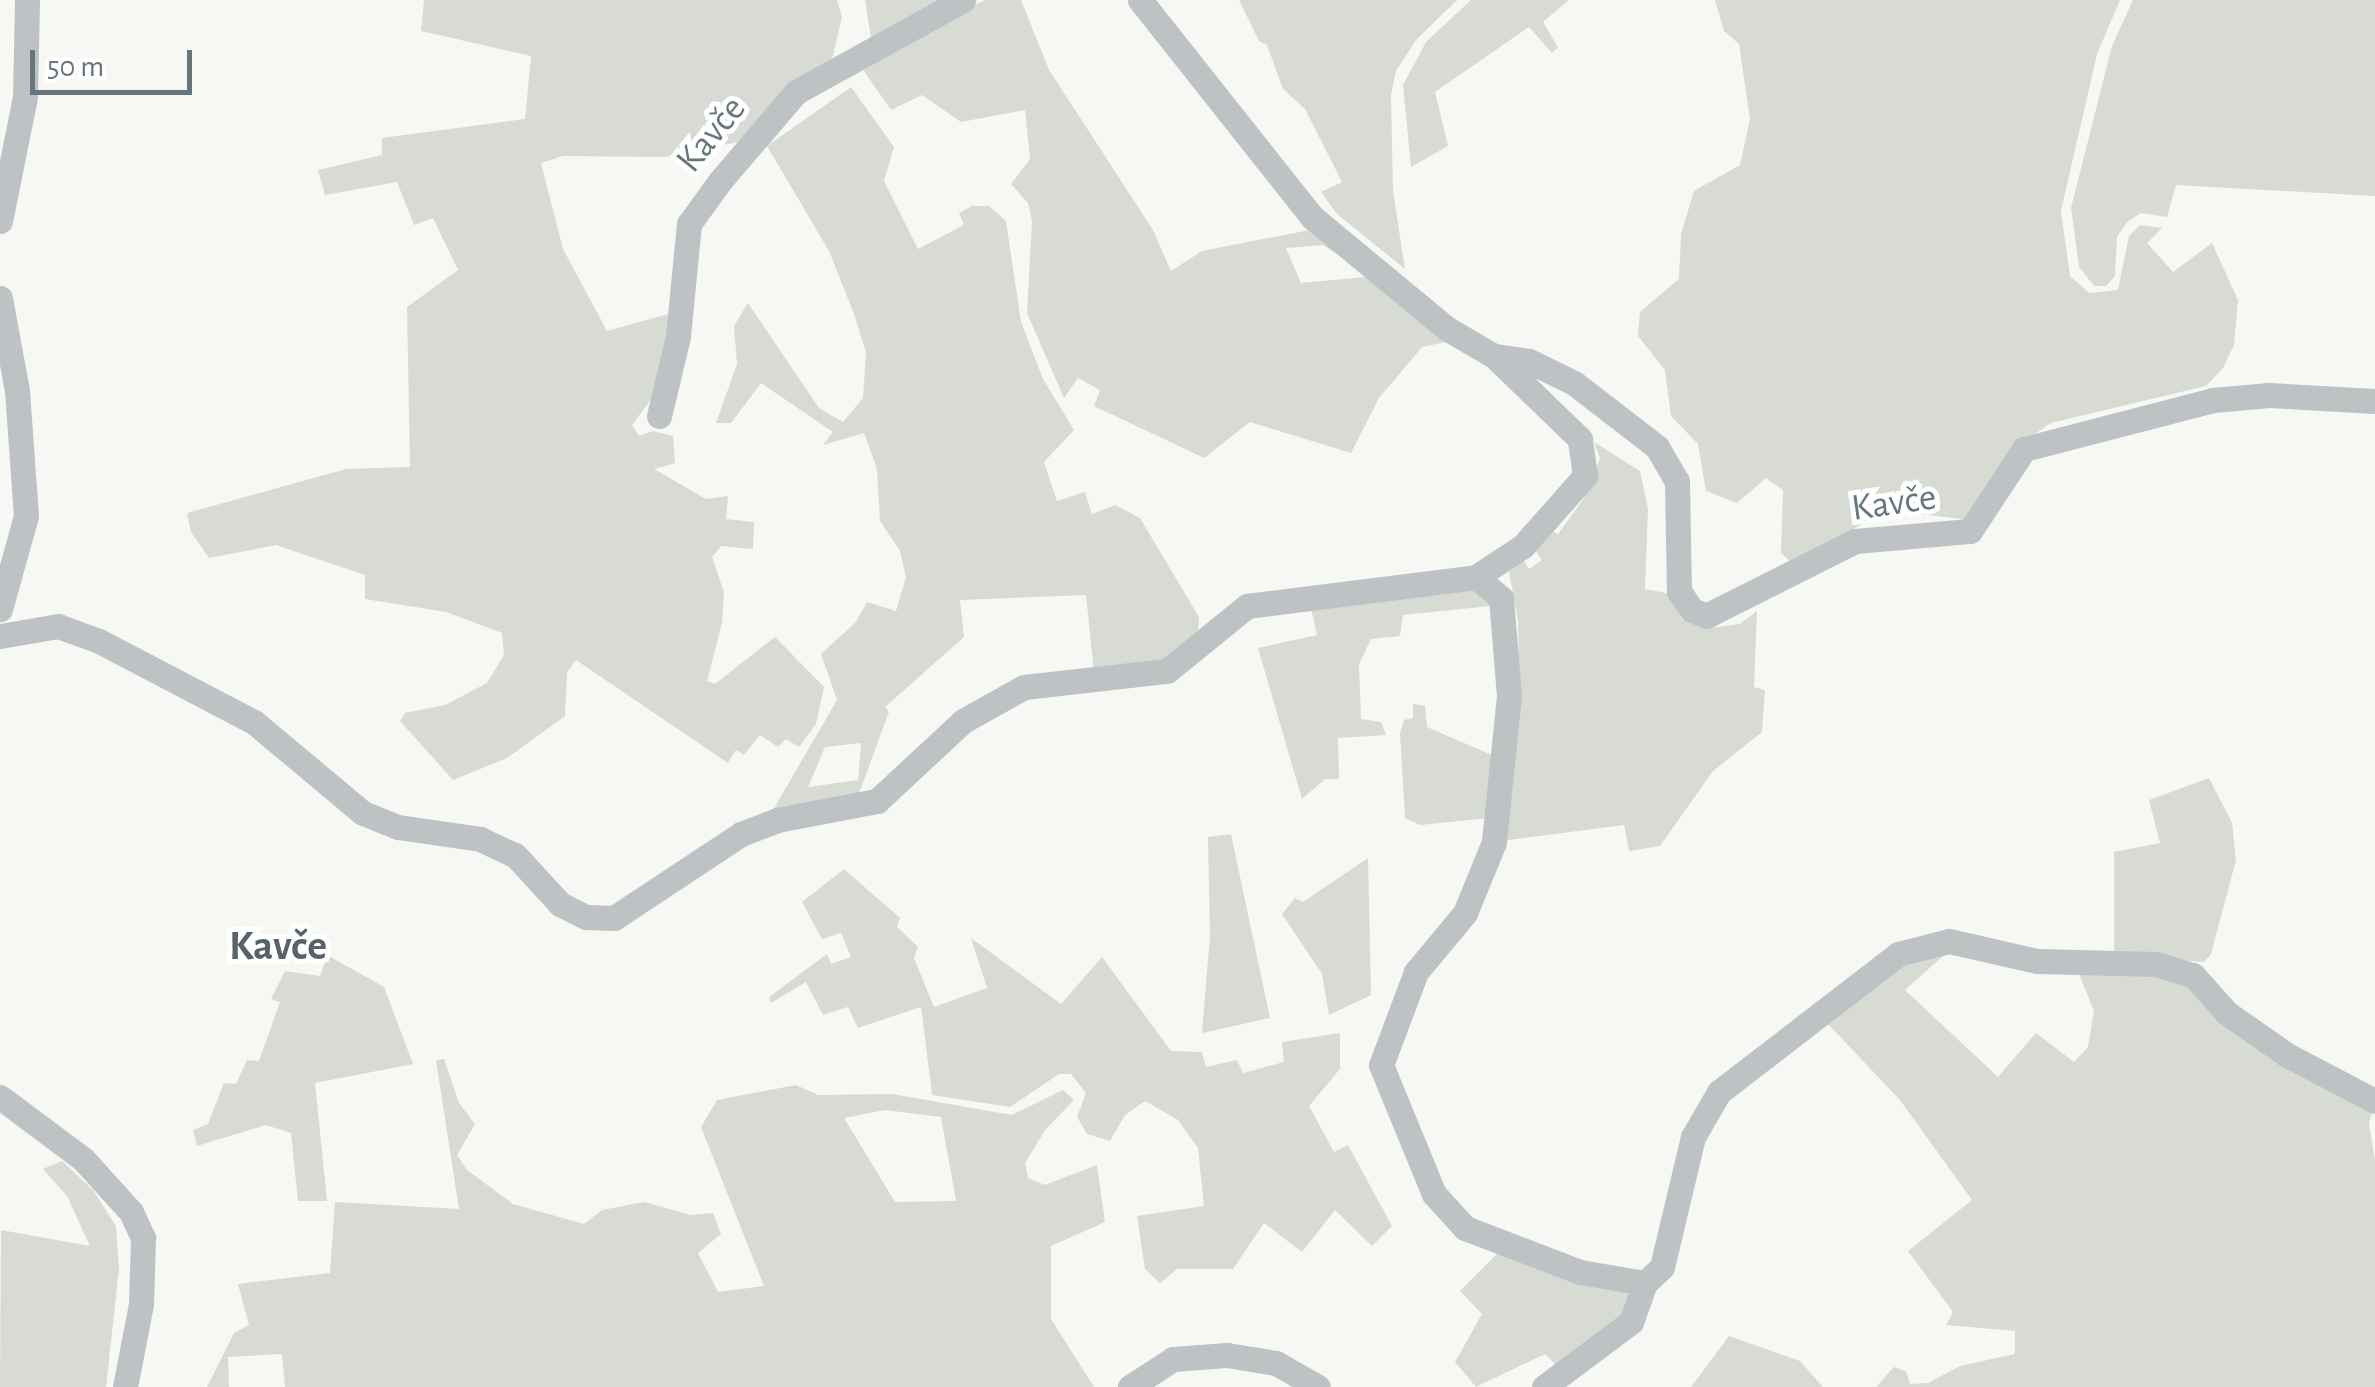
<!DOCTYPE html>
<meta charset="utf-8">
<style>
body{margin:0}
#map{position:relative;width:2375px;height:1387px;overflow:hidden;background:#f7f7f4;font-family:"Alegreya Sans",sans-serif}
div>[style]{position:absolute}
.green>*{inset:0;background:#d8dbd4}
.street>*{height:25px;margin:-12.5px;padding:0 12.5px;transform-origin:12.5px;border-radius:12.5px;background:#bdc2c4}
span{translate:-50% -50%;white-space:nowrap;text-align:center;line-height:1.15;-webkit-text-stroke:10px #fff;paint-order:stroke}
.street-label{font-size:38px;color:#66767c}
.quarter-label{font-size:42px;color:#576368;font-weight:700}
.scale{position:absolute;left:30px;top:50px;width:162px;height:45px;box-sizing:border-box;border:5px solid #66767c;border-top:0;padding-left:12px;font-size:30px;line-height:35px;white-space:nowrap;color:#66767c;-webkit-text-stroke:8px #fff;paint-order:stroke}
</style>
<div id="map">
<div class="green">
<i style="clip-path:polygon(424px 0,837px 0,842px 17px,831px 64px,743px 141px,665px 157px,563px 156px,541px 163px,563px 249px,607px 331px,672px 313px,655px 394px,632px 425px,639px 436px,653px 431px,673px 436px,675px 463px,654px 469px,706px 499px,728px 496px,726px 519px,754px 522px,753px 549px,721px 546px,712px 557px,724px 592px,722px 623px,707px 681px,715px 684px,775px 637px,824px 687px,816px 724px,799px 747px,786px 739px,778px 747px,760px 735px,744px 755px,736px 750px,728px 763px,576px 660px,567px 672px,565px 716px,507px 758px,453px 780px,400px 721px,405px 713px,445px 705px,487px 683px,504px 655px,502px 633px,446px 612px,365px 599px,365px 575px,276px 545px,209px 558px,191px 532px,187px 513px,346px 469px,410px 467px,407px 307px,458px 270px,433px 218px,414px 225px,397px 182px,325px 195px,318px 170px,382px 155px,382px 138px,525px 119px,531px 56px,421px 31px)"></i>
<i style="clip-path:polygon(865px 0,956px 0,871px 38px)"></i>
<i style="clip-path:polygon(evenodd,985px 0,1021px 0,1049px 70px,1153px 230px,1171px 271px,1202px 251px,1315px 229px,1446px 342px,1422px 347px,1379px 398px,1351px 453px,1250px 422px,1204px 458px,1094px 406px,1100px 390px,1078px 378px,1064px 398px,1027px 313px,1032px 221px,1028px 203px,1011px 184px,1030px 159px,1025px 110px,961px 122px,922px 95px,891px 110px,859px 64px,985px 0,1323px 245px,1349px 262px,1366px 277px,1301px 283px,1286px 248px,1323px 245px)"></i>
<i style="clip-path:polygon(1239px 0,1457px 0,1416px 40px,1396px 71px,1391px 95px,1393px 191px,1405px 269px,1337px 214px,1321px 192px,1342px 182px,1305px 109px,1283px 89px,1267px 45px,1259px 41px)"></i>
<i style="clip-path:polygon(1471px 0,1569px 0,1543px 22px,1558px 47px,1552px 53px,1529px 27px,1435px 92px,1448px 146px,1411px 167px,1403px 85px,1426px 42px)"></i>
<i style="clip-path:polygon(1715px 0,2120px 0,2097px 54px,2061px 211px,2070px 276px,2089px 293px,2118px 290px,2129px 236px,2140px 225px,2162px 228px,2147px 243px,2173px 272px,2212px 243px,2238px 300px,2234px 345px,2223px 368px,2206px 386px,2051px 423px,2022px 443px,1970px 520px,1885px 510px,1794px 565px,1781px 553px,1783px 490px,1766px 478px,1737px 503px,1706px 491px,1698px 444px,1671px 416px,1665px 370px,1638px 336px,1640px 312px,1679px 279px,1681px 234px,1694px 191px,1740px 165px,1750px 119px,1739px 44px,1724px 31px)"></i>
<i style="clip-path:polygon(2133px 0,2375px 0,2375px 196px,2176px 185px,2167px 217px,2141px 213px,2127px 222px,2117px 237px,2115px 276px,2106px 286px,2094px 286px,2079px 267px,2071px 208px,2112px 46px)"></i>
<i style="clip-path:polygon(evenodd,851px 87px,894px 147px,884px 181px,918px 249px,964px 225px,959px 213px,972px 206px,989px 206px,1006px 221px,1021px 322px,1043px 379px,1074px 430px,1044px 462px,1057px 501px,1085px 492px,1092px 514px,1115px 505px,1140px 518px,1199px 617px,1198px 635px,1165px 664px,1094px 673px,1086px 595px,960px 600px,964px 637px,885px 707px,889px 712px,858px 796px,773px 810px,837px 700px,821px 654px,856px 622px,867px 602px,896px 611px,906px 577px,900px 551px,880px 521px,877px 469px,864px 433px,823px 445px,833px 432px,761px 383px,731px 423px,716px 423px,737px 364px,734px 326px,748px 303px,819px 408px,843px 422px,863px 398px,866px 352px,854px 314px,829px 251px,767px 146px,851px 87px,861px 743px,858px 780px,808px 787px,825px 747px,861px 743px)"></i>
<i style="clip-path:polygon(1594px 442px,1640px 471px,1648px 509px,1645px 589px,1671px 594px,1682px 619px,1709px 628px,1740px 624px,1757px 611px,1754px 687px,1765px 690px,1762px 732px,1713px 771px,1660px 846px,1629px 851px,1624px 825px,1501px 841px,1520px 718px,1518px 620px,1509px 572px,1520px 554px,1529px 569px,1542px 560px,1533px 547px,1552px 531px,1558px 534px,1585px 497px,1600px 458px)"></i>
<i style="clip-path:polygon(1462px 580px,1500px 605px,1403px 615px,1400px 636px,1371px 639px,1359px 664px,1361px 719px,1381px 722px,1386px 735px,1338px 738px,1339px 779px,1325px 779px,1302px 799px,1258px 648px,1317px 635px,1309px 599px)"></i>
<i style="clip-path:polygon(1413px 704px,1425px 706px,1427px 727px,1501px 759px,1490px 818px,1420px 825px,1405px 818px,1400px 733px,1404px 720px,1413px 718px)"></i>
<i style="clip-path:polygon(2209px 778px,2232px 823px,2236px 860px,2211px 954px,2204px 962px,2114px 955px,2114px 852px,2160px 843px,2149px 800px)"></i>
<i style="clip-path:polygon(1231px 834px,1270px 1018px,1202px 1033px,1210px 936px,1208px 837px)"></i>
<i style="clip-path:polygon(1368px 858px,1371px 995px,1329px 1015px,1322px 974px,1282px 914px,1295px 898px,1303px 902px)"></i>
<i style="clip-path:polygon(844px 869px,900px 918px,897px 927px,918px 947px,914px 958px,934px 1007px,987px 988px,971px 938px,1061px 1004px,1102px 957px,1171px 1051px,1202px 1052px,1206px 1067px,1237px 1060px,1243px 1073px,1284px 1062px,1282px 1042px,1340px 1033px,1340px 1069px,1309px 1106px,1334px 1152px,1348px 1145px,1392px 1226px,1372px 1246px,1335px 1210px,1302px 1252px,1264px 1223px,1233px 1269px,1177px 1269px,1160px 1283px,1145px 1269px,1137px 1216px,1204px 1206px,1198px 1148px,1178px 1120px,1145px 1101px,1125px 1115px,1110px 1141px,1087px 1134px,1077px 1117px,1086px 1093px,1071px 1074px,1059px 1074px,1010px 1107px,932px 1095px,921px 1007px,858px 1028px,848px 1007px,823px 1015px,806px 982px,771px 1003px,769px 997px,827px 954px,831px 964px,851px 957px,841px 933px,822px 939px,802px 902px)"></i>
<i style="clip-path:polygon(1953px 947px,1905px 990px,1998px 1077px,2036px 1033px,2074px 1062px,2088px 1047px,2094px 1011px,2076px 967px,2165px 973px,2375px 1103px,2369px 1123px,2375px 1161px,2375px 1387px,1876px 1387px,1894px 1367px,1906px 1371px,1910px 1384px,1928px 1383px,1960px 1366px,2015px 1354px,2015px 1331px,1946px 1325px,1953px 1312px,1908px 1251px,1972px 1200px,1900px 1100px,1827px 1023px,1907px 960px)"></i>
<i style="clip-path:polygon(327px 955px,384px 987px,413px 1064px,315px 1083px,327px 1201px,298px 1201px,291px 1133px,266px 1125px,197px 1146px,193px 1130px,208px 1124px,224px 1083px,236px 1084px,247px 1060px,259px 1061px,280px 1002px,271px 999px,285px 971px,320px 976px)"></i>
<i style="clip-path:polygon(evenodd,444px 1059px,459px 1103px,475px 1124px,457px 1155px,467px 1170px,513px 1204px,584px 1224px,602px 1210px,644px 1202px,691px 1215px,713px 1213px,721px 1234px,698px 1253px,718px 1292px,764px 1286px,701px 1127px,717px 1100px,796px 1085px,818px 1095px,892px 1094px,1012px 1115px,1063px 1090px,1074px 1100px,1045px 1130px,1025px 1163px,1028px 1178px,1045px 1185px,1097px 1165px,1105px 1222px,1051px 1246px,1051px 1319px,1094px 1387px,285px 1387px,282px 1354px,228px 1357px,229px 1387px,207px 1387px,234px 1333px,249px 1325px,238px 1284px,330px 1273px,335px 1202px,459px 1209px,436px 1060px,444px 1059px,885px 1110px,941px 1117px,956px 1201px,895px 1202px,844px 1118px,885px 1110px)"></i>
<i style="clip-path:polygon(62px 1161px,93px 1190px,116px 1226px,119px 1269px,106px 1387px,0 1387px,1px 1230px,90px 1246px,67px 1196px,43px 1169px)"></i>
<i style="clip-path:polygon(1505px 1246px,1630px 1290px,1629px 1311px,1556px 1365px,1545px 1354px,1476px 1387px,1455px 1362px,1482px 1314px,1460px 1291px)"></i>
<i style="clip-path:polygon(1729px 1336px,1800px 1361px,1823px 1387px,1691px 1387px)"></i>
</div>
<div class="street">
<i style="left:1140px;top:0;width:277px;rotate:51.6deg"></i>
<i style="left:1312px;top:217px;width:174px;rotate:39.6deg"></i>
<i style="left:1446px;top:328px;width:56px;rotate:30.3deg"></i>
<i style="left:1494px;top:356px;width:35px;rotate:8deg"></i>
<i style="left:1529px;top:361px;width:50px;rotate:26.1deg"></i>
<i style="left:1574px;top:383px;width:105px;rotate:37.6deg"></i>
<i style="left:1657px;top:447px;width:39px;rotate:60deg"></i>
<i style="left:1677px;top:481px;width:110px;rotate:89deg"></i>
<i style="left:1679px;top:591px;width:23px;rotate:56deg"></i>
<i style="left:1692px;top:610px;width:15px;rotate:23deg"></i>
<i style="left:1706px;top:616px;width:167px;rotate:-26.7deg"></i>
<i style="left:1855px;top:541px;width:115px;rotate:-5deg"></i>
<i style="left:1970px;top:531px;width:98px;rotate:-56.6deg"></i>
<i style="left:2024px;top:449px;width:195px;rotate:-14.5deg"></i>
<i style="left:2213px;top:400px;width:56px;rotate:-5.1deg"></i>
<i style="left:2269px;top:395px;width:106px;rotate:3.2deg"></i>
<i style="left:0;top:221px;width:126px;rotate:-78.6deg"></i>
<i style="left:25px;top:97px;width:97px;rotate:-88.8deg"></i>
<i style="left:0;top:298px;width:95px;rotate:79.6deg"></i>
<i style="left:17px;top:391px;width:125px;rotate:85.9deg"></i>
<i style="left:26px;top:516px;width:97px;rotate:105.6deg"></i>
<i style="left:659px;top:416px;width:82px;rotate:-76.6deg"></i>
<i style="left:678px;top:336px;width:113px;rotate:-84.4deg"></i>
<i style="left:689px;top:224px;width:53px;rotate:-54.2deg"></i>
<i style="left:720px;top:181px;width:117px;rotate:-49.5deg"></i>
<i style="left:796px;top:92px;width:191px;rotate:-28.9deg"></i>
<i style="left:1476px;top:577px;width:56px;rotate:-33.4deg"></i>
<i style="left:1523px;top:546px;width:94px;rotate:-48.5deg"></i>
<i style="left:1585px;top:476px;width:37px;rotate:-98deg"></i>
<i style="left:1580px;top:439px;width:117px;rotate:-136deg"></i>
<i style="left:0;top:636px;width:59px;rotate:-9.8deg"></i>
<i style="left:58px;top:626px;width:44px;rotate:20.1deg"></i>
<i style="left:99px;top:641px;width:175px;rotate:27.6deg"></i>
<i style="left:254px;top:722px;width:142px;rotate:39.9deg"></i>
<i style="left:363px;top:813px;width:38px;rotate:22deg"></i>
<i style="left:398px;top:827px;width:83px;rotate:8.3deg"></i>
<i style="left:480px;top:839px;width:38px;rotate:25deg"></i>
<i style="left:515px;top:855px;width:67px;rotate:47.4deg"></i>
<i style="left:560px;top:904px;width:29px;rotate:27deg"></i>
<i style="left:586px;top:917px;width:28px;rotate:2deg"></i>
<i style="left:614px;top:918px;width:152px;rotate:-33.5deg"></i>
<i style="left:741px;top:834px;width:39px;rotate:-21deg"></i>
<i style="left:777px;top:820px;width:102px;rotate:-10.8deg"></i>
<i style="left:877px;top:801px;width:117px;rotate:-42.9deg"></i>
<i style="left:963px;top:721px;width:70px;rotate:-29.1deg"></i>
<i style="left:1024px;top:687px;width:144px;rotate:-6.4deg"></i>
<i style="left:1167px;top:671px;width:103px;rotate:-39.1deg"></i>
<i style="left:1247px;top:606px;width:231px;rotate:-7.2deg"></i>
<i style="left:1476px;top:577px;width:33px;rotate:40deg"></i>
<i style="left:1501px;top:598px;width:98px;rotate:85.3deg"></i>
<i style="left:1509px;top:696px;width:147px;rotate:95.9deg"></i>
<i style="left:1494px;top:842px;width:77px;rotate:112.2deg"></i>
<i style="left:1465px;top:913px;width:77px;rotate:129.7deg"></i>
<i style="left:1416px;top:972px;width:99px;rotate:110.6deg"></i>
<i style="left:1381px;top:1065px;width:139px;rotate:67.7deg"></i>
<i style="left:1434px;top:1194px;width:46px;rotate:47.6deg"></i>
<i style="left:1465px;top:1228px;width:123px;rotate:20.9deg"></i>
<i style="left:1580px;top:1272px;width:66px;rotate:9.6deg"></i>
<i style="left:1645px;top:1283px;width:23px;rotate:-43deg"></i>
<i style="left:1662px;top:1267px;width:134px;rotate:-76.6deg"></i>
<i style="left:1693px;top:1137px;width:52px;rotate:-60deg"></i>
<i style="left:1719px;top:1092px;width:226px;rotate:-37.6deg"></i>
<i style="left:1898px;top:954px;width:53px;rotate:-14.3deg"></i>
<i style="left:1949px;top:941px;width:90px;rotate:12.8deg"></i>
<i style="left:2037px;top:961px;width:119px;rotate:1.4deg"></i>
<i style="left:2156px;top:964px;width:39px;rotate:17deg"></i>
<i style="left:2193px;top:975px;width:51px;rotate:48.2deg"></i>
<i style="left:2227px;top:1013px;width:73px;rotate:35deg"></i>
<i style="left:2287px;top:1055px;width:99px;rotate:27.6deg"></i>
<i style="left:0;top:1097px;width:104px;rotate:36.8deg"></i>
<i style="left:83px;top:1159px;width:72px;rotate:47.8deg"></i>
<i style="left:131px;top:1212px;width:29px;rotate:65deg"></i>
<i style="left:143px;top:1238px;width:66px;rotate:91.7deg"></i>
<i style="left:141px;top:1304px;width:85px;rotate:100.9deg"></i>
<i style="left:1130px;top:1387px;width:51px;rotate:-33.1deg"></i>
<i style="left:1173px;top:1359px;width:54px;rotate:-4.2deg"></i>
<i style="left:1227px;top:1355px;width:50px;rotate:9.3deg"></i>
<i style="left:1276px;top:1363px;width:48px;rotate:29.7deg"></i>
<i style="left:1544px;top:1387px;width:109px;rotate:-36.8deg"></i>
<i style="left:1631px;top:1322px;width:41px;rotate:-70.3deg"></i>
</div>
<div class="street-label">
<span style="left:712px;top:135px;rotate:-51deg">Kavče</span>
<span style="left:1894px;top:504px;rotate:-8deg">Kavče</span>
</div>
<div class="quarter-label">
<span style="left:278px;top:946px">Kavče</span>
</div>
<div class="scale">50 m</div>
</div>
